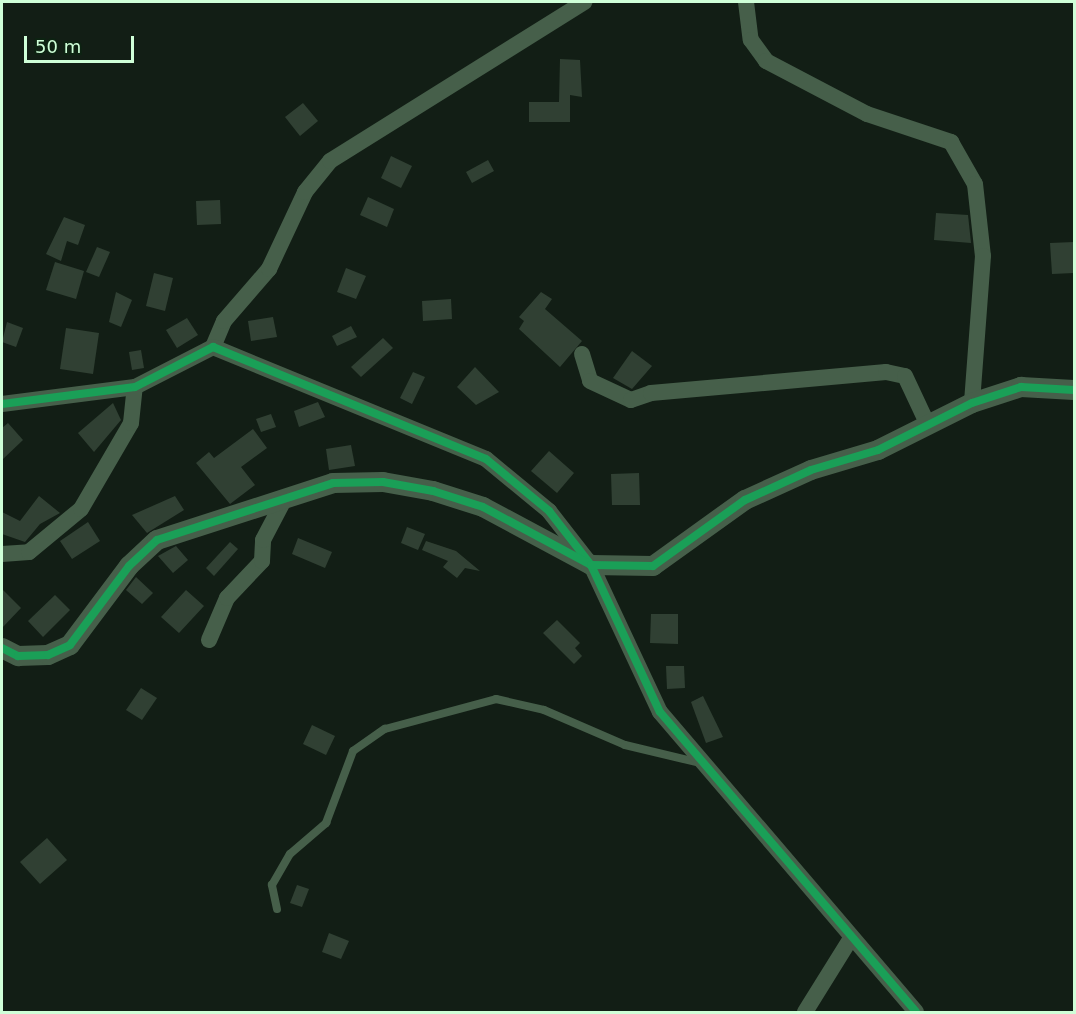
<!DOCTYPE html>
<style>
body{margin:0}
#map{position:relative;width:1076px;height:1014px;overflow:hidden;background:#121e15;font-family:"DejaVu Sans",sans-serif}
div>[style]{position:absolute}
.building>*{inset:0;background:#304033}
.service>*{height:8px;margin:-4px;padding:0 4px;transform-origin:4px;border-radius:4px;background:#465f4a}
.minor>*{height:16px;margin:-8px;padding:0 8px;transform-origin:8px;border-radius:8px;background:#465f4a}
.tertiary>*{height:20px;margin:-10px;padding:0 10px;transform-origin:10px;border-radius:10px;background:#465f4a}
.cycleway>*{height:8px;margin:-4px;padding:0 4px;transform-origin:4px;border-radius:4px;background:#1a9f57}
span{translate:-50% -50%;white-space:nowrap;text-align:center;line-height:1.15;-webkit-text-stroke:4.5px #0d2312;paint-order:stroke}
.frame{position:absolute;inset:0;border:3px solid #cfffd8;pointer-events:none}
.scale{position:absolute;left:24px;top:36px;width:110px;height:27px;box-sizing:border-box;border:3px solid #cfffd8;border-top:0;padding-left:8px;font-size:18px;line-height:21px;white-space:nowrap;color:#cfffd8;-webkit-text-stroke:4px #0d2312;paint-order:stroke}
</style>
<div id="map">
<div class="building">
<i style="clip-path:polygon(560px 59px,580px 60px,582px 97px,570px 95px,570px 122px,529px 122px,529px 102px,559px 102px)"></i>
<i style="clip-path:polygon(303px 103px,318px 121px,300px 136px,285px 117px)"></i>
<i style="clip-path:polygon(391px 156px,412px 166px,401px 188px,381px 178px)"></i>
<i style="clip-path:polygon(488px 160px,494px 171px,472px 183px,466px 172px)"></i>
<i style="clip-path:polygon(368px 197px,394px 209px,387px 227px,360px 215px)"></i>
<i style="clip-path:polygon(220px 200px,221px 224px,197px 225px,196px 201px)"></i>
<i style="clip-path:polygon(936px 213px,968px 215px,971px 243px,934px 240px)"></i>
<i style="clip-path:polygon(64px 217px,85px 225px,78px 245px,67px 241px,61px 261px,46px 254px)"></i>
<i style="clip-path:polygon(1074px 242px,1074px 273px,1052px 274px,1050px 243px)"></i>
<i style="clip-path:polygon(97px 247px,110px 252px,99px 277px,86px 272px)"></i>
<i style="clip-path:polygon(55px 262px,84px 271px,76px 299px,46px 290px)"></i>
<i style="clip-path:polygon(346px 268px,366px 276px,356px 299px,337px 292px)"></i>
<i style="clip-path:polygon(154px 273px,173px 278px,165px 311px,146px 306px)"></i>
<i style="clip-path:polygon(116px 292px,132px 300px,121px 327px,109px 322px)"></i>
<i style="clip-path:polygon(541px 292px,552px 299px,545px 309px,582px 341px,560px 367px,519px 329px,524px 321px,519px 317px)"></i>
<i style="clip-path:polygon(451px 299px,452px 319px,423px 321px,422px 301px)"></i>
<i style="clip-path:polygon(273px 317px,277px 337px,251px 341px,248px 321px)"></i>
<i style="clip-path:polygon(187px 318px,198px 335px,177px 348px,166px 330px)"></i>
<i style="clip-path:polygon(7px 322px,23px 328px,16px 347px,2px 342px)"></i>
<i style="clip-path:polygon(351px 326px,357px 337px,337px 346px,332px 336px)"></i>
<i style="clip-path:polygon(66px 328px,99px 333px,93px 374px,60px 369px)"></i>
<i style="clip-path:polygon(383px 338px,393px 348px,361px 377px,351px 367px)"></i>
<i style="clip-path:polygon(141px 350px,144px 368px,132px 370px,129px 352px)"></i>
<i style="clip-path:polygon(632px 351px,652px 366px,632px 389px,613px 378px)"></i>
<i style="clip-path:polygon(475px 367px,499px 392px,476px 405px,457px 387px)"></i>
<i style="clip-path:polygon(413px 372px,425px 377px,412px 404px,400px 398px)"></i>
<i style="clip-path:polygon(318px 402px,325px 417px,299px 427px,294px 411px)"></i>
<i style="clip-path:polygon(113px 403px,121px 420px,94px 452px,78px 433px)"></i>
<i style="clip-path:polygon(271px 414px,276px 427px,261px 432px,256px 419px)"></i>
<i style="clip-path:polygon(8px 423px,23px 440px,2px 460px,2px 428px)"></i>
<i style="clip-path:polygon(253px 429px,267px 448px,241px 467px,255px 485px,230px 504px,196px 463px,209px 452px,214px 458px)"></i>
<i style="clip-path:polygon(351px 445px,355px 466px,329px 470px,326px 449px)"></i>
<i style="clip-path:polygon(549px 451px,574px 473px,557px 493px,531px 471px)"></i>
<i style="clip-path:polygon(639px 473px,640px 505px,612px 505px,611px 474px)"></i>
<i style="clip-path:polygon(39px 496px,60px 513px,40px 524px,25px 542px,2px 534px,2px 512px,20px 521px)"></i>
<i style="clip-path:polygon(175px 496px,184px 510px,147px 533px,132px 515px)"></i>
<i style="clip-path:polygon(88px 522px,100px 541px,72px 559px,60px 541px)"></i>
<i style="clip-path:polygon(407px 527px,425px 534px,418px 550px,401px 543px)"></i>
<i style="clip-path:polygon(298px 538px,332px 552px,325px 568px,292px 554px)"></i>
<i style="clip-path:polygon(426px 541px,456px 551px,480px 571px,465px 568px,457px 578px,443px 567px,448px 561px,422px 550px)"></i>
<i style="clip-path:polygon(230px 542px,238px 549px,214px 576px,206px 568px)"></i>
<i style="clip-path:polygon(176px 546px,188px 560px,173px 573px,158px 556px)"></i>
<i style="clip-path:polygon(136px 577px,153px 593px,142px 604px,126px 590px)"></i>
<i style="clip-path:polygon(2px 589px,21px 608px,2px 628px)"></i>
<i style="clip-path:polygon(186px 590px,204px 606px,179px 633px,161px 617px)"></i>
<i style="clip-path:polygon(55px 595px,70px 610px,43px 637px,28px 621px)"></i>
<i style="clip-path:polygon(651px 614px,678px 614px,678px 644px,650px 643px)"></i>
<i style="clip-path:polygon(557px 620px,580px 643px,575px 648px,582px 656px,574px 664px,543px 633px)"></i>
<i style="clip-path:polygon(666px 666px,684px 666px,685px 688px,667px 689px)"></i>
<i style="clip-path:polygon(141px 688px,157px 698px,142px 720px,126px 710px)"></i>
<i style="clip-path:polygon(703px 696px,723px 737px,706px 743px,691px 702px)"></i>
<i style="clip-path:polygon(312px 725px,335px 736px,326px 755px,303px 744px)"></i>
<i style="clip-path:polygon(47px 838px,67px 860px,40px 884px,20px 862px)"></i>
<i style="clip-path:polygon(297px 885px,309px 889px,302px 907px,290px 903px)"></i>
<i style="clip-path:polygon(329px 933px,349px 941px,341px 959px,322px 952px)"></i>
</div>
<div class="service">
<i style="left:277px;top:909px;width:25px;rotate:-102deg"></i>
<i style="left:272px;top:885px;width:36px;rotate:-60deg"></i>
<i style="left:290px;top:854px;width:48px;rotate:-40.7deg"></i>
<i style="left:326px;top:823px;width:77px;rotate:-69.4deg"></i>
<i style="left:353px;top:751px;width:39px;rotate:-35deg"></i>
<i style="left:385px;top:729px;width:115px;rotate:-15.1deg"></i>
<i style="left:496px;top:699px;width:49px;rotate:12.9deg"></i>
<i style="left:544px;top:710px;width:88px;rotate:23.4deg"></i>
<i style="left:625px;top:745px;width:77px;rotate:13.5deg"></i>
</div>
<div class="minor">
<i style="left:746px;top:2px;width:38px;rotate:83deg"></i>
<i style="left:751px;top:40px;width:26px;rotate:54deg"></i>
<i style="left:766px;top:61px;width:114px;rotate:27.7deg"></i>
<i style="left:867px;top:114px;width:89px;rotate:18.4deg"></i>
<i style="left:951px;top:142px;width:48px;rotate:60.3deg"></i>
<i style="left:975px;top:184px;width:72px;rotate:83.7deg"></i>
<i style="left:983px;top:256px;width:147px;rotate:94.3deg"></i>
<i style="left:213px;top:347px;width:28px;rotate:-67deg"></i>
<i style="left:224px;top:321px;width:69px;rotate:-49.1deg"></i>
<i style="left:269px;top:269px;width:85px;rotate:-64.9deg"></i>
<i style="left:305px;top:192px;width:40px;rotate:-51deg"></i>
<i style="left:330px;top:161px;width:300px;rotate:-32deg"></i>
<i style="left:582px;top:354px;width:28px;rotate:73deg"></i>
<i style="left:590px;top:381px;width:45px;rotate:24.9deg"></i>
<i style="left:631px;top:400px;width:21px;rotate:-19deg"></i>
<i style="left:651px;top:393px;width:236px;rotate:-5.1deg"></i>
<i style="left:886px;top:372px;width:19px;rotate:12deg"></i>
<i style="left:905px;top:376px;width:54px;rotate:64.9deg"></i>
<i style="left:2px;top:404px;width:134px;rotate:-7.3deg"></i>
<i style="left:135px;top:387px;width:88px;rotate:-27.1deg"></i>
<i style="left:213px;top:347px;width:295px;rotate:22.3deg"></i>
<i style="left:486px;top:459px;width:82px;rotate:39.5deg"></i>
<i style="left:549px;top:511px;width:68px;rotate:52.1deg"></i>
<i style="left:591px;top:565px;width:162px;rotate:64.9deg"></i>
<i style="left:660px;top:712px;width:394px;rotate:49.5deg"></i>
<i style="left:2px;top:554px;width:27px;rotate:-4deg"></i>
<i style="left:29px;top:552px;width:67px;rotate:-39.6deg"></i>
<i style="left:81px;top:509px;width:99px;rotate:-59.8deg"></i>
<i style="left:131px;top:423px;width:36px;rotate:-84deg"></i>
<i style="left:209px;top:640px;width:46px;rotate:-66.8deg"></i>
<i style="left:227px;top:598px;width:51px;rotate:-46.6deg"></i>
<i style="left:262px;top:561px;width:21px;rotate:-87deg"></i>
<i style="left:263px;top:540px;width:45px;rotate:-62.3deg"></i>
<i style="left:805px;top:1012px;width:87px;rotate:-58.1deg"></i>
</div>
<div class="tertiary">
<i style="left:2px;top:648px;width:18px;rotate:27deg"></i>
<i style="left:18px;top:656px;width:30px;rotate:-2deg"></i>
<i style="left:48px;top:655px;width:24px;rotate:-24deg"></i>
<i style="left:70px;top:645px;width:99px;rotate:-53.2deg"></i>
<i style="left:129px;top:566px;width:38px;rotate:-43deg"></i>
<i style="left:157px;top:540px;width:185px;rotate:-17.9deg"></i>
<i style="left:333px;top:483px;width:50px;rotate:-1.1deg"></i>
<i style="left:383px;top:482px;width:51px;rotate:10.2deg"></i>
<i style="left:433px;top:491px;width:52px;rotate:17.7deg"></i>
<i style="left:483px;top:507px;width:123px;rotate:28.2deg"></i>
<i style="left:591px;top:565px;width:62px;rotate:0.9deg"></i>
<i style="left:653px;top:566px;width:113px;rotate:-35.7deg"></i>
<i style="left:745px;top:500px;width:72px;rotate:-24.4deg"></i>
<i style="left:811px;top:470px;width:70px;rotate:-16.6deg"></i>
<i style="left:878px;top:450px;width:105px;rotate:-26.6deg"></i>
<i style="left:972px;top:403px;width:52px;rotate:-18.1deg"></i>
<i style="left:1021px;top:387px;width:53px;rotate:3.2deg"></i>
</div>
<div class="cycleway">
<i style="left:2px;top:404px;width:134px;rotate:-7.3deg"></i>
<i style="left:135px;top:387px;width:88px;rotate:-27.1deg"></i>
<i style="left:213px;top:347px;width:295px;rotate:22.3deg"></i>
<i style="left:486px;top:459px;width:82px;rotate:39.5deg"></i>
<i style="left:549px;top:511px;width:68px;rotate:52.1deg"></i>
<i style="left:591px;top:565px;width:162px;rotate:64.9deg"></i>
<i style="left:660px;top:712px;width:394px;rotate:49.5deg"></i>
<i style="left:2px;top:648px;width:18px;rotate:27deg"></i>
<i style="left:18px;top:656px;width:30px;rotate:-2deg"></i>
<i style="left:48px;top:655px;width:24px;rotate:-24deg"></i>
<i style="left:70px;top:645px;width:99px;rotate:-53.2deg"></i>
<i style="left:129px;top:566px;width:38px;rotate:-43deg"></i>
<i style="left:157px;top:540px;width:185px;rotate:-17.9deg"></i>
<i style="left:333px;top:483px;width:50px;rotate:-1.1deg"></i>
<i style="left:383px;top:482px;width:51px;rotate:10.2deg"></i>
<i style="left:433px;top:491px;width:52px;rotate:17.7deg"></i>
<i style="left:483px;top:507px;width:123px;rotate:28.2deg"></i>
<i style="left:591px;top:565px;width:62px;rotate:0.9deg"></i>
<i style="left:653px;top:566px;width:113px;rotate:-35.7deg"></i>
<i style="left:745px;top:500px;width:72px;rotate:-24.4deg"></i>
<i style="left:811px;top:470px;width:70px;rotate:-16.6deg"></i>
<i style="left:878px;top:450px;width:105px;rotate:-26.6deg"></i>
<i style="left:972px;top:403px;width:52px;rotate:-18.1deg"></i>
<i style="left:1021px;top:387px;width:53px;rotate:3.2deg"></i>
</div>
<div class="frame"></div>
<div class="scale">50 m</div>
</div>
